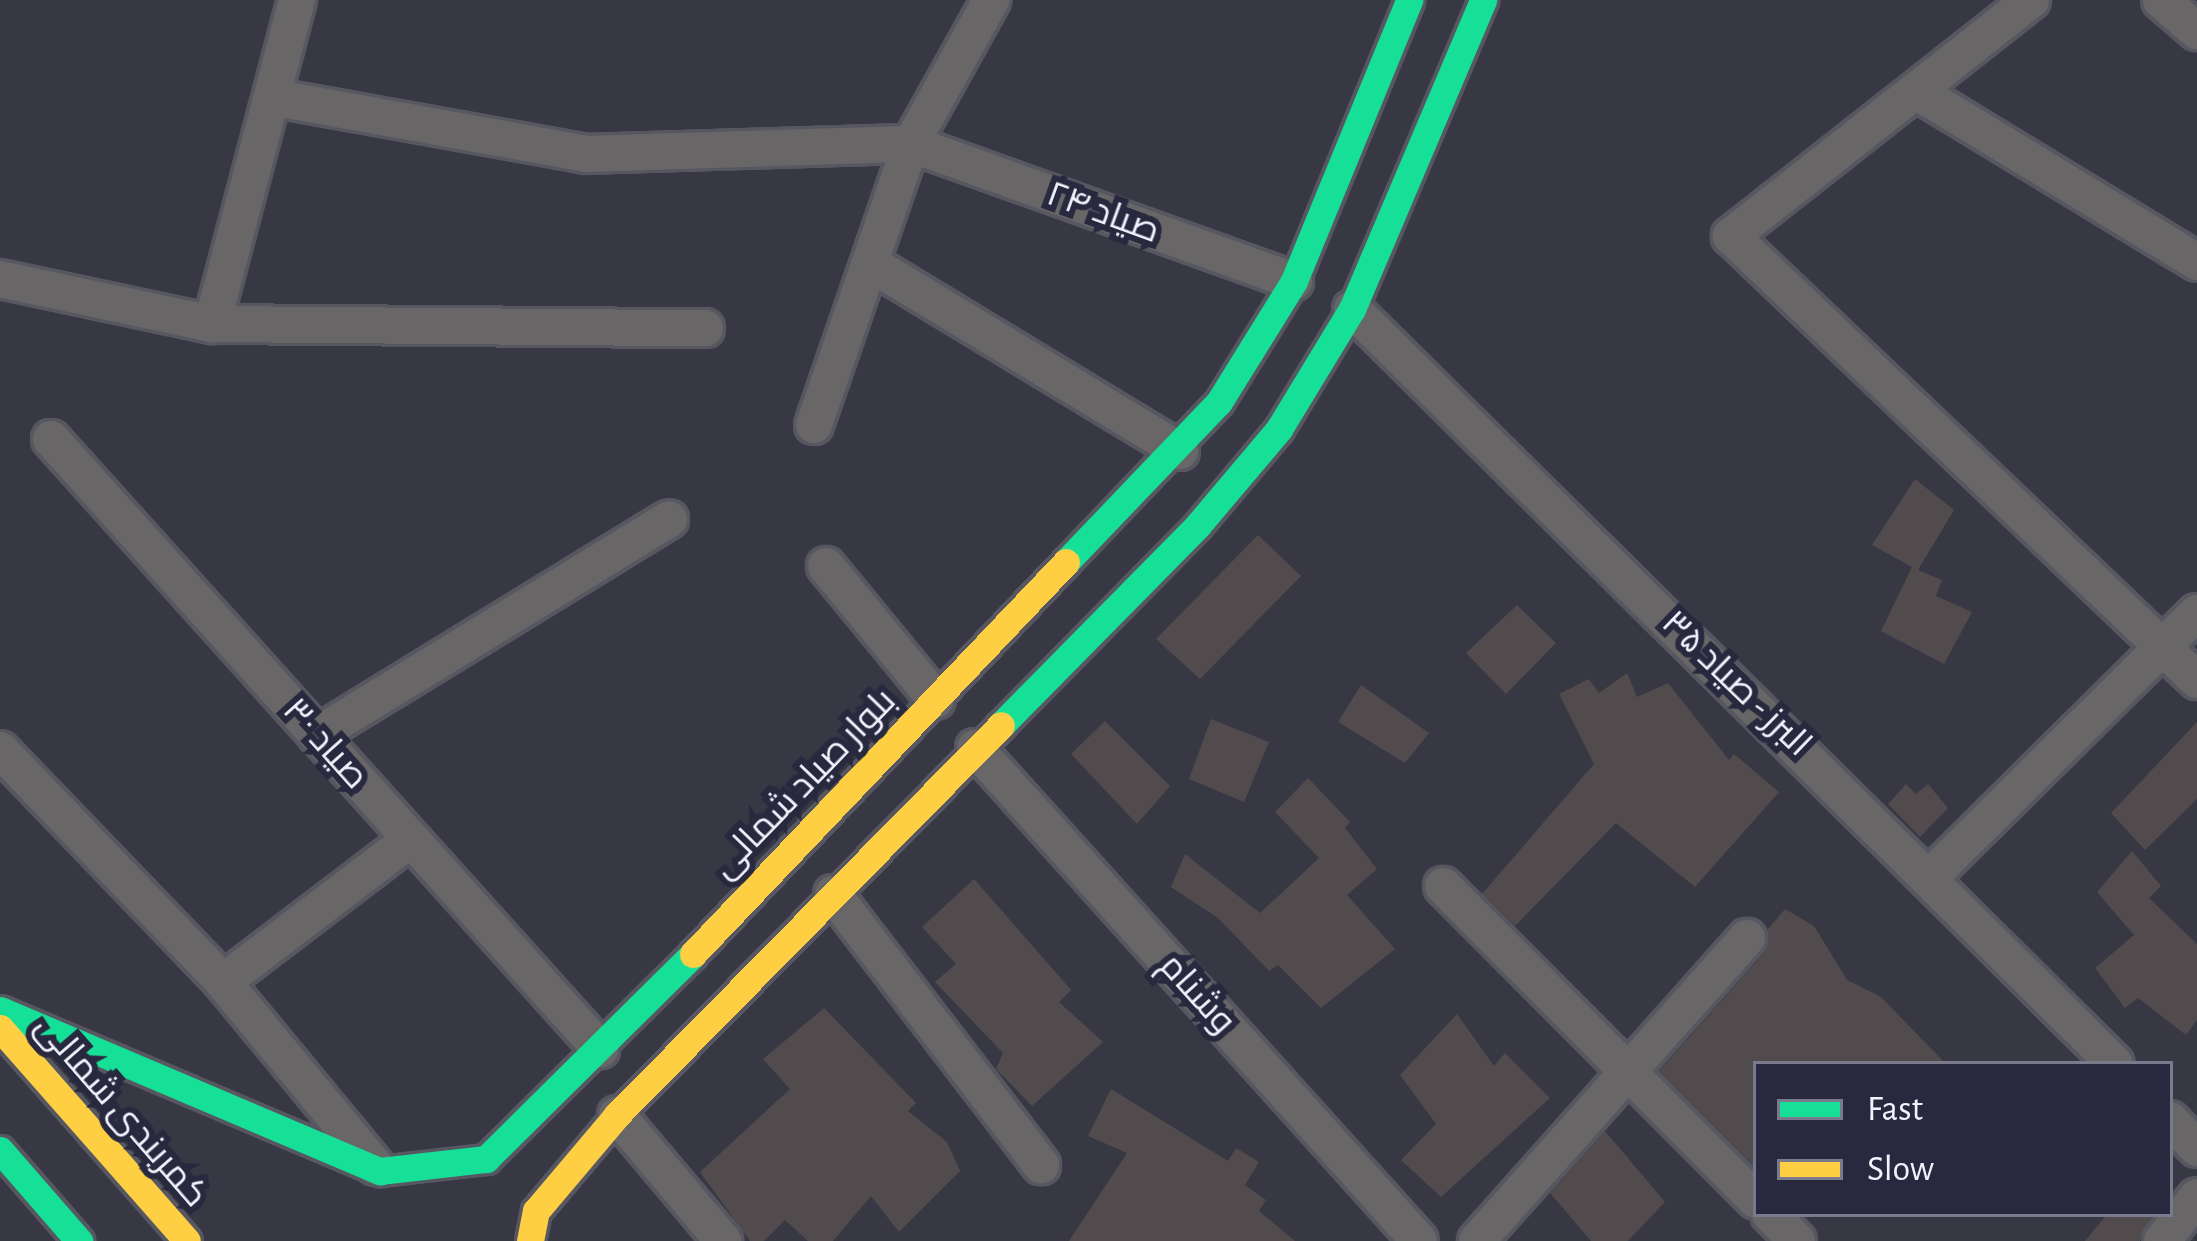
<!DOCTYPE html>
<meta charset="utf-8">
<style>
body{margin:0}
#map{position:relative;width:2197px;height:1241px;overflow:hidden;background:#373844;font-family:"Alegreya Sans",Cairo,sans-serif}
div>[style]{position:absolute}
.building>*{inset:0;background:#514b4d}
.roads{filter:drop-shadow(3px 0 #565761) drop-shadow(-3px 0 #565761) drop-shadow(0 3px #565761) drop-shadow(0 -3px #565761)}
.street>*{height:36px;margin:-18px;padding:0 18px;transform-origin:18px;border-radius:18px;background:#696668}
.fast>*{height:27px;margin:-13.5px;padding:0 13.5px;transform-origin:13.5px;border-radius:13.5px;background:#16e098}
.slow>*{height:27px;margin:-13.5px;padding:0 13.5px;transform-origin:13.5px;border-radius:13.5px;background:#ffcf43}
span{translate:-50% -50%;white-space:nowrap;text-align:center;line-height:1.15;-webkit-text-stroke:12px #28293e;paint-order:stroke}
.street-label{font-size:36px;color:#f2f3fe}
.legend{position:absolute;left:1753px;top:1061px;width:420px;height:156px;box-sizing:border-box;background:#28293e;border:3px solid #797a8b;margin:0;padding:15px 21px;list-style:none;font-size:36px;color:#f2f3fe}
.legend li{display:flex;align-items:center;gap:24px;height:60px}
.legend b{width:60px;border:3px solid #797a8b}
</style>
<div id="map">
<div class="building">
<i style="clip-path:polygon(1915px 479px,1954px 510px,1918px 570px,1942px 580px,1936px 596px,1972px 612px,1944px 664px,1881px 631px,1912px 567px,1872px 545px)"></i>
<i style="clip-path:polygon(1258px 535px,1301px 576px,1200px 679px,1156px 639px)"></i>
<i style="clip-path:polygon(1517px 605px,1556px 643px,1506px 694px,1466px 653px)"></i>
<i style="clip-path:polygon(1627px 673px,1637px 697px,1668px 683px,1729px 760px,1734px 754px,1779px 792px,1695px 887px,1616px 823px,1515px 926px,1482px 894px,1594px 764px,1559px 694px,1589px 679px,1599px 693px)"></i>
<i style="clip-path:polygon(1361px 685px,1429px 733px,1405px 763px,1338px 722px)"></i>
<i style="clip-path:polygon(1211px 719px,1269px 742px,1244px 802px,1189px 779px)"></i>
<i style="clip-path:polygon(1105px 721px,1170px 786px,1137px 824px,1071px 754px)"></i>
<i style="clip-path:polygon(2197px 722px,2197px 799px,2145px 850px,2111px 813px)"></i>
<i style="clip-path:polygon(1308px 778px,1350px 822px,1345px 828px,1377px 869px,1347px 895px,1395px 949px,1321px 1008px,1278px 965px,1269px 971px,1218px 918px,1171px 887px,1185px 854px,1260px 913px,1319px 858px,1275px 812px)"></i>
<i style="clip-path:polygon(1906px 784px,1916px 794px,1928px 784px,1948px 808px,1920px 837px,1888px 804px)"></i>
<i style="clip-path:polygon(2132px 851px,2161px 886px,2149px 898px,2197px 944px,2197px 1020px,2186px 1035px,2138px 998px,2125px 1008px,2095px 968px,2134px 935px,2097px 892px)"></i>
<i style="clip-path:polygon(974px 879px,1071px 990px,1059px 1002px,1103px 1042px,1032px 1106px,996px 1069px,1003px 1053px,935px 982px,956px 964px,922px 927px)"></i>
<i style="clip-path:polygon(1785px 909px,1814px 926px,1847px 980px,1881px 997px,1946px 1064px,1756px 1064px,1756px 1168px,1659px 1071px,1764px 953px,1768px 929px)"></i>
<i style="clip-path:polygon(824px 1008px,916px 1103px,908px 1111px,947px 1142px,960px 1171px,899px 1232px,871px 1196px,833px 1241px,808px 1241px,785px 1220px,764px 1241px,750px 1241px,700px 1172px,790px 1089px,763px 1059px)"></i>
<i style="clip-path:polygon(1457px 1014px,1494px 1066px,1505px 1053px,1550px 1098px,1441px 1197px,1401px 1160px,1436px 1124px,1400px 1075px)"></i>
<i style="clip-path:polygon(1111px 1089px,1228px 1161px,1236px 1148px,1259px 1162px,1245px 1185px,1266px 1200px,1259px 1211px,1295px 1241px,1069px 1241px,1127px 1153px,1088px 1136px)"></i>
<i style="clip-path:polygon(1605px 1131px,1665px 1202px,1628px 1241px,1591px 1241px,1550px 1193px)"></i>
<i style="clip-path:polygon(2107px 1214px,2155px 1214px,2140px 1241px,2085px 1241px)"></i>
</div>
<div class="roads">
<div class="street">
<i style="left:2031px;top:0;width:382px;rotate:141.8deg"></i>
<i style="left:1731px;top:236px;width:644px;rotate:43.62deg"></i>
<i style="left:2161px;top:0;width:48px;rotate:40.7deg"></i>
<i style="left:1916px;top:91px;width:329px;rotate:31.3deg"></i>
<i style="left:276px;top:98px;width:315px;rotate:10.2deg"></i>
<i style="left:586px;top:154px;width:325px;rotate:-1.8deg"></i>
<i style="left:911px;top:144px;width:407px;rotate:19.7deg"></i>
<i style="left:873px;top:265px;width:359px;rotate:31.2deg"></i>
<i style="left:0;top:279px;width:217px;rotate:12deg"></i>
<i style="left:212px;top:324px;width:493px;rotate:0.5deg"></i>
<i style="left:1352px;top:309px;width:1073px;rotate:44.7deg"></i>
<i style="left:212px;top:324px;width:335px;rotate:-75.3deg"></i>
<i style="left:814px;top:425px;width:297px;rotate:-71deg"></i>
<i style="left:911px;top:144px;width:165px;rotate:-60.9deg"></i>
<i style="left:51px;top:439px;width:821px;rotate:48.01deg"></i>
<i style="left:826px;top:566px;width:173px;rotate:50.6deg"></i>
<i style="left:317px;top:735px;width:413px;rotate:-31.5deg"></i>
<i style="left:975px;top:748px;width:663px;rotate:47.99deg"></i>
<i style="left:0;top:750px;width:322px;rotate:46.1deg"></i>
<i style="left:223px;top:982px;width:239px;rotate:50.4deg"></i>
<i style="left:1931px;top:876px;width:374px;rotate:-44.7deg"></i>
<i style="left:1443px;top:886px;width:443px;rotate:45.1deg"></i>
<i style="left:833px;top:894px;width:342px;rotate:52.5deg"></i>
<i style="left:223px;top:982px;width:236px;rotate:-37.3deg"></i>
<i style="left:617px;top:1115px;width:165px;rotate:49.9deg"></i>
<i style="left:2170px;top:1120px;width:39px;rotate:46deg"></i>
<i style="left:1770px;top:1214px;width:38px;rotate:45deg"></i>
<i style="left:1477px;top:1241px;width:406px;rotate:-48.3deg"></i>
<i style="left:2162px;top:1241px;width:56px;rotate:-51.5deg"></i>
</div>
<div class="fast">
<i style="left:1066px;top:562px;width:221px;rotate:-46.3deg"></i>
<i style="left:1219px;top:402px;width:142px;rotate:-58.2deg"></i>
<i style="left:1294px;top:281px;width:304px;rotate:-67.7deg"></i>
<i style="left:1001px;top:725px;width:281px;rotate:-45.4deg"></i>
<i style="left:1198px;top:525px;width:126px;rotate:-49.8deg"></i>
<i style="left:1279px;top:429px;width:140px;rotate:-58.7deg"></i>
<i style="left:1352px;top:309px;width:336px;rotate:-67deg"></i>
<i style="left:0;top:1010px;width:413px;rotate:23deg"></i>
<i style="left:380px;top:1171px;width:107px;rotate:-6.5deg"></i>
<i style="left:486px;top:1159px;width:291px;rotate:-44.7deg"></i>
<i style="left:0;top:1150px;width:121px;rotate:49deg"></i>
</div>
<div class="slow">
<i style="left:693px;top:954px;width:541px;rotate:-46.42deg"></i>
<i style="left:0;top:1028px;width:283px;rotate:48.7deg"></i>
<i style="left:530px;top:1241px;width:31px;rotate:-79deg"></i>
<i style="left:536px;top:1211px;width:126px;rotate:-49.8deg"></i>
<i style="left:617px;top:1115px;width:547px;rotate:-45.44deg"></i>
</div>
</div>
<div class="street-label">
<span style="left:1103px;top:213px;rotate:20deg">صیاد ۲۴</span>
<span style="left:1736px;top:684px;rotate:44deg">البرز - صیاد ۳۵</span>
<span style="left:325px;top:744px;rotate:48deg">صیاد ۳۰</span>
<span style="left:804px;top:784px;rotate:-46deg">بلوار صیاد شمالی</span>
<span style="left:1197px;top:994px;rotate:48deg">وشنام</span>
<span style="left:121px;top:1111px;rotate:49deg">کمربندی شمالی</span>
</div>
<ul class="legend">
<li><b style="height:15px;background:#16e098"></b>Fast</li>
<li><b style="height:15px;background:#ffcf43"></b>Slow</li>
</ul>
</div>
